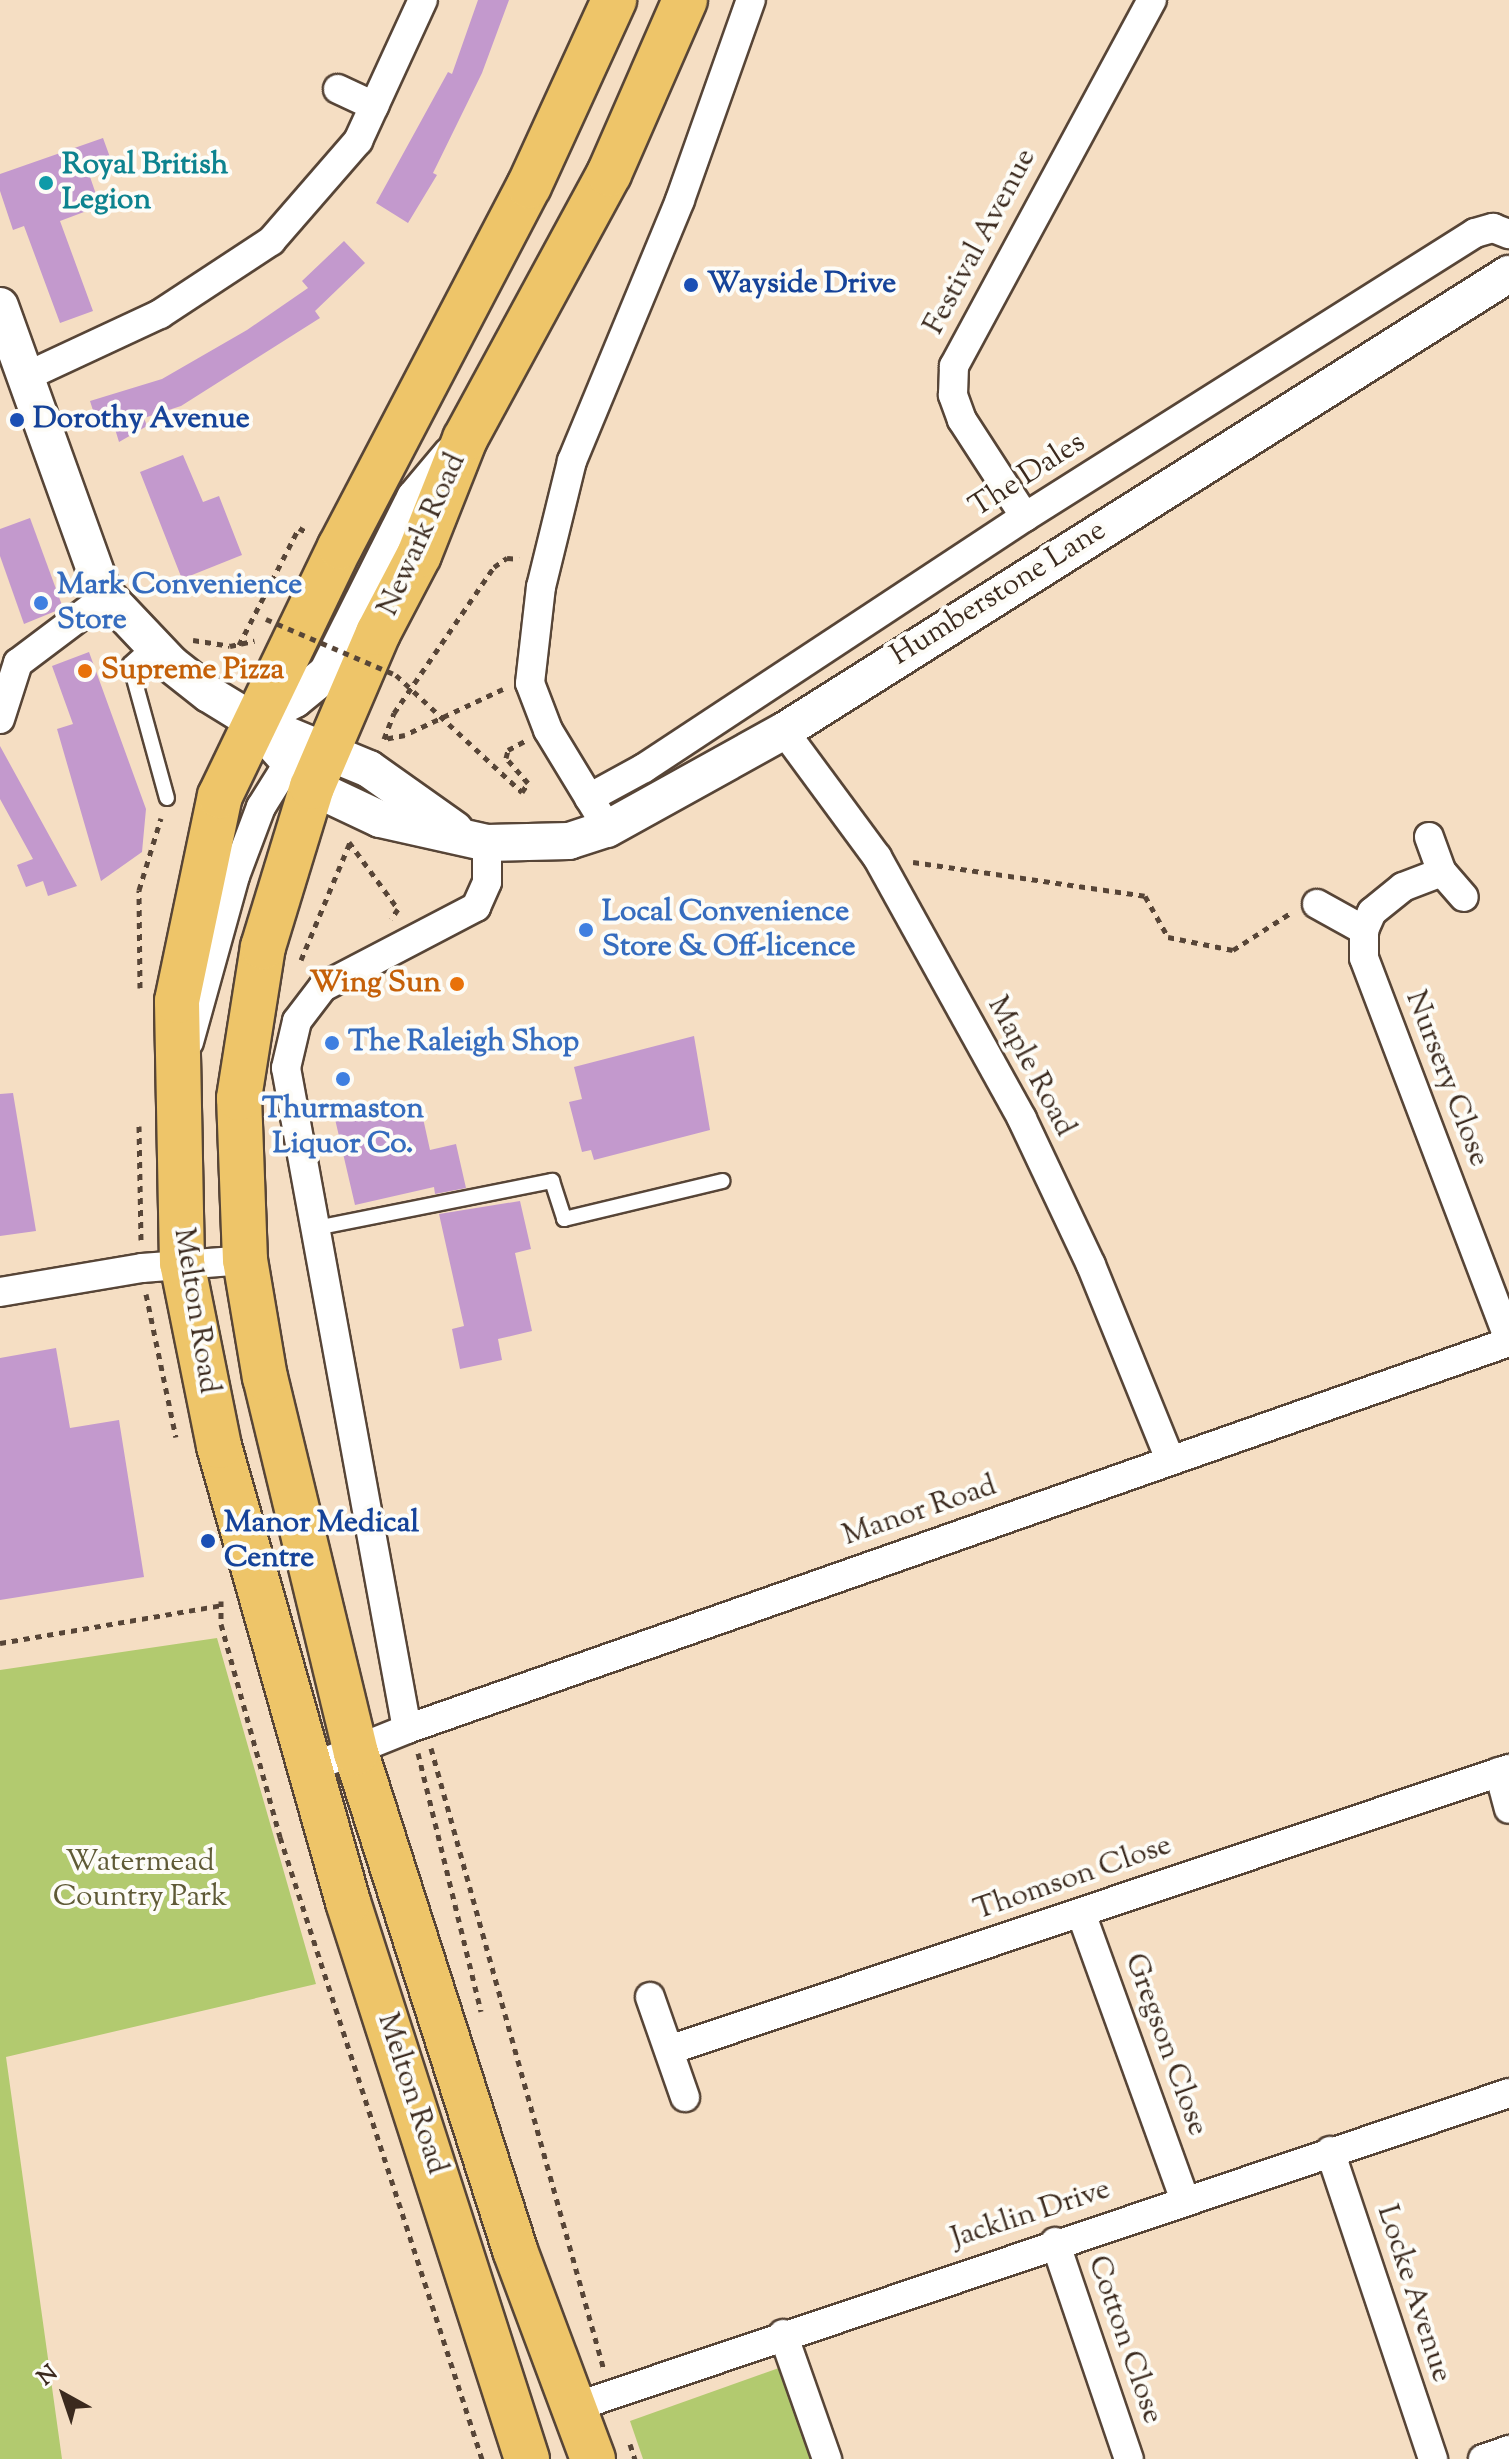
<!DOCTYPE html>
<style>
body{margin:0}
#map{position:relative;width:1509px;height:2459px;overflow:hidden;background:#f5dec3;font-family:"Sorts Mill Goudy",serif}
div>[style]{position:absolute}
.green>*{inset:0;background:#b2ca6f}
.building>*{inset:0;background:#c399cd}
.path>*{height:5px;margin-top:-2.5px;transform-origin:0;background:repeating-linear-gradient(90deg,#574537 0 6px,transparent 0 12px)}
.roads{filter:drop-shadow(2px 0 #574537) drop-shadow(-2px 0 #574537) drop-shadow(0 2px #574537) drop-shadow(0 -2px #574537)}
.service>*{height:14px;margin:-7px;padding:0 7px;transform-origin:7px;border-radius:7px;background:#fff}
.minor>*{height:28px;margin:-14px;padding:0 14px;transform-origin:14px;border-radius:14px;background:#fff}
.tertiary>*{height:36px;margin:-18px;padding:0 18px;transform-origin:18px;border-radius:18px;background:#fff}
.trunk>*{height:44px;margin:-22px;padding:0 22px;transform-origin:22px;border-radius:22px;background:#eec569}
.path-bridge>*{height:5px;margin-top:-2.5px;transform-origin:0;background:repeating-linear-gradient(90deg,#574537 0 6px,transparent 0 12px)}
.dots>*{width:22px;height:22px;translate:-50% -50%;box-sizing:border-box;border:4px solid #fdfcf7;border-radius:50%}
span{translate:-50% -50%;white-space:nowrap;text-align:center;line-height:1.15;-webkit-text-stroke:8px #fdfcf7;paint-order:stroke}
.culture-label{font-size:30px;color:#0d838f;font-weight:700}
.left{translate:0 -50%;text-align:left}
.street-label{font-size:30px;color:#3b2a1e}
.transit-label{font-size:30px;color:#164399;font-weight:700}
.shop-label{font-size:30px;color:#366cbe;font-weight:700}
.food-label{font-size:30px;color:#c56008;font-weight:700}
.right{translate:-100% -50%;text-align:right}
.park-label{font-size:30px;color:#5f5a36}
.north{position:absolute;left:24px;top:2355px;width:80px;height:80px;-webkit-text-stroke:6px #fdfcf7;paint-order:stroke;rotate:320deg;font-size:22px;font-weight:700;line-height:32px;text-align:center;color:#3b2a1e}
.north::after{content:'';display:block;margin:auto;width:28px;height:36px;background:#3b2a1e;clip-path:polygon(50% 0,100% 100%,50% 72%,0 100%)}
</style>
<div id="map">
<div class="green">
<i style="clip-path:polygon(217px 1638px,316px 1984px,6px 2057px,62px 2459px,0 2459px,0 1670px)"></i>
<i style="clip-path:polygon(793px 2363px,827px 2459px,643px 2459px,630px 2421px)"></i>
</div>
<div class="building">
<i style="clip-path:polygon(478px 0,509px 0,482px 73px,433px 173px,437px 175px,408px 223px,376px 203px,448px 72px,452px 74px)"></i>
<i style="clip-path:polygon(103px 138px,111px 160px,87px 168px,100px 206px,60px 221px,93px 311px,60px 323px,24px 226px,13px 230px,0 191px,0 174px)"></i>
<i style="clip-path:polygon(344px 241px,365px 263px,315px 311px,320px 318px,181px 406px,144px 418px,147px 426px,119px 442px,112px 419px,97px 423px,90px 401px,162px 379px,247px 330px,308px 288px,302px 281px)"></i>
<i style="clip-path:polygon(183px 455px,203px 502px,219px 496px,242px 555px,182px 579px,140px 472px)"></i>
<i style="clip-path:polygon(30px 518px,63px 608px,24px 624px,0 556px,0 529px)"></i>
<i style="clip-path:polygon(89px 652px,146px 809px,142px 852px,101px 881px,57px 729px,73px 724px,52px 666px)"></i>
<i style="clip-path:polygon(0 746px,77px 886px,48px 896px,43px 881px,26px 887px,17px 865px,33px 859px,0 799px)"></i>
<i style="clip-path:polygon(694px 1036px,710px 1130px,594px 1160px,591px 1150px,582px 1152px,569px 1102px,582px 1099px,574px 1067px)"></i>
<i style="clip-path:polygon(13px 1093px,36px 1231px,0 1236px,0 1094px)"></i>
<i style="clip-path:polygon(419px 1100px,430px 1150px,456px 1144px,466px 1188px,435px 1194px,434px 1187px,355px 1205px,335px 1119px)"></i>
<i style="clip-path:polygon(520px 1201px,531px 1249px,515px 1253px,532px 1331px,498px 1339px,502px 1360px,460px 1369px,452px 1329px,464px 1326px,439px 1214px)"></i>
<i style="clip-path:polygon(56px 1348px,70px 1428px,119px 1420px,144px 1577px,0 1600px,0 1358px)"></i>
</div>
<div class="path">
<i style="left:193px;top:640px;width:37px;rotate:9deg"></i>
<i style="left:230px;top:646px;width:25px;rotate:-12deg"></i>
<i style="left:239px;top:645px;width:131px;rotate:-62.9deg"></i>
<i style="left:299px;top:528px;width:10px;rotate:29deg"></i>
<i style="left:503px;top:689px;width:108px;rotate:154.9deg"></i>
<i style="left:405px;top:735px;width:21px;rotate:169deg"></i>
<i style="left:384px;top:739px;width:28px;rotate:-69deg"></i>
<i style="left:394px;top:713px;width:177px;rotate:-55.6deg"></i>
<i style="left:494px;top:567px;width:16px;rotate:-35deg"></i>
<i style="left:507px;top:558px;width:12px;rotate:5deg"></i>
<i style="left:506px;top:758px;width:8px;rotate:-76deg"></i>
<i style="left:508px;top:750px;width:19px;rotate:-28deg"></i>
<i style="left:349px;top:842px;width:83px;rotate:53.8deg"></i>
<i style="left:398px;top:909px;width:12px;rotate:125deg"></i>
<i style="left:913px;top:862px;width:234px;rotate:8.3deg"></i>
<i style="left:1145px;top:896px;width:47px;rotate:60.7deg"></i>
<i style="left:1168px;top:937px;width:66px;rotate:11.3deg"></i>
<i style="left:1233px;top:950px;width:70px;rotate:-32.8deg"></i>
<i style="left:301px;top:960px;width:130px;rotate:-67.4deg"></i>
<i style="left:140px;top:988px;width:98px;rotate:-90.6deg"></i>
<i style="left:139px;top:890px;width:75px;rotate:-73deg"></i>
<i style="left:139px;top:1126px;width:114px;rotate:89deg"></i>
<i style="left:146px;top:1294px;width:146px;rotate:78.2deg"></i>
<i style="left:221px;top:1601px;width:23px;rotate:90deg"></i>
<i style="left:221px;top:1624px;width:221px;rotate:74.5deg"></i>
<i style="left:280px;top:1837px;width:654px;rotate:72.01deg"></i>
<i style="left:0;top:1643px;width:225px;rotate:-9.7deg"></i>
<i style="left:431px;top:1748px;width:646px;rotate:74.46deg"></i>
<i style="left:418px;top:1753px;width:266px;rotate:76.3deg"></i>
<i style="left:630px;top:2444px;width:16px;rotate:72deg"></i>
</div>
<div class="roads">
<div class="service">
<i style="left:151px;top:645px;width:28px;rotate:138deg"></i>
<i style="left:130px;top:664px;width:139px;rotate:74.6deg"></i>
<i style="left:316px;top:1228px;width:241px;rotate:-11.3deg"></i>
<i style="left:552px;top:1181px;width:40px;rotate:72deg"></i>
<i style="left:564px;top:1219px;width:163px;rotate:-13.5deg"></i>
</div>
<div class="minor">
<i style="left:338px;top:89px;width:40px;rotate:25deg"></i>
<i style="left:25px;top:377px;width:149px;rotate:-25deg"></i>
<i style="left:160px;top:314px;width:133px;rotate:-33.3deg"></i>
<i style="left:271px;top:241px;width:133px;rotate:-49deg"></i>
<i style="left:358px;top:141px;width:155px;rotate:-65.3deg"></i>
<i style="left:1025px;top:517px;width:116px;rotate:-123deg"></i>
<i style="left:962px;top:420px;width:27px;rotate:-110deg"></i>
<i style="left:953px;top:395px;width:29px;rotate:-88deg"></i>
<i style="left:954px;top:366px;width:416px;rotate:-61.6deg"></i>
<i style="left:0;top:719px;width:59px;rotate:-72.2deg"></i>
<i style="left:18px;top:663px;width:111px;rotate:-37deg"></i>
<i style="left:784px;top:731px;width:157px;rotate:53.6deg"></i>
<i style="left:877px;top:857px;width:299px;rotate:61deg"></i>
<i style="left:1022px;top:1119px;width:161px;rotate:64.7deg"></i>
<i style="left:1091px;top:1265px;width:210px;rotate:67.9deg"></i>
<i style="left:589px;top:798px;width:63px;rotate:-28.6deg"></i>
<i style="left:644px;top:768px;width:456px;rotate:-33.4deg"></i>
<i style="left:1025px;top:517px;width:532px;rotate:-32.26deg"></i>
<i style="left:1475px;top:233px;width:19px;rotate:-16deg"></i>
<i style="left:1493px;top:228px;width:17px;rotate:21deg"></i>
<i style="left:599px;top:814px;width:98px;rotate:-121.3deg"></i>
<i style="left:548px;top:730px;width:50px;rotate:-111deg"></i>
<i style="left:530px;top:683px;width:97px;rotate:-83.5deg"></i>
<i style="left:541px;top:587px;width:130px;rotate:-76.2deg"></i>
<i style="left:572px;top:461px;width:282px;rotate:-67.5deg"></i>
<i style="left:680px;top:200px;width:212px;rotate:-70.5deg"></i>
<i style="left:1429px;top:837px;width:37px;rotate:70deg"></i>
<i style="left:1442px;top:872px;width:33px;rotate:49deg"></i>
<i style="left:1442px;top:872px;width:42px;rotate:159deg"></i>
<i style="left:1403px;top:887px;width:40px;rotate:141deg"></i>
<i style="left:1372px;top:912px;width:20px;rotate:114deg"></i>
<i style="left:1364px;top:930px;width:28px;rotate:90deg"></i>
<i style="left:1364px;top:958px;width:409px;rotate:69.2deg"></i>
<i style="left:1317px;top:904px;width:54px;rotate:29deg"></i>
<i style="left:189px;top:1042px;width:172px;rotate:-74.5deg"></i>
<i style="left:235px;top:876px;width:74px;rotate:-69.4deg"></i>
<i style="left:261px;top:807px;width:39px;rotate:-58deg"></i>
<i style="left:282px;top:774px;width:33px;rotate:-35deg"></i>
<i style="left:0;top:1292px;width:144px;rotate:-9.6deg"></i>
<i style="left:142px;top:1268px;width:103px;rotate:-4.4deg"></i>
<i style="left:407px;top:1729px;width:672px;rotate:-100.37deg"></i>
<i style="left:286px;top:1068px;width:48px;rotate:-76.8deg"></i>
<i style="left:297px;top:1021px;width:43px;rotate:-52.6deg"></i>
<i style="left:323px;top:987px;width:173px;rotate:-27.6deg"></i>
<i style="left:476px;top:907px;width:27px;rotate:-66deg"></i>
<i style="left:487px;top:882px;width:39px;rotate:-90deg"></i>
<i style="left:308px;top:1769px;width:107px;rotate:-22deg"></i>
<i style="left:407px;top:1729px;width:1168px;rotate:-19.35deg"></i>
<i style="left:1499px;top:1772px;width:38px;rotate:75deg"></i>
<i style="left:1081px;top:1913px;width:306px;rotate:70.1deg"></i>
<i style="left:650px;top:1997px;width:106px;rotate:70.7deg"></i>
<i style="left:669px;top:2050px;width:886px;rotate:-18.5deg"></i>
<i style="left:1330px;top:2151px;width:325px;rotate:71.5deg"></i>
<i style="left:1055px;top:2242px;width:229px;rotate:71.2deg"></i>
<i style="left:783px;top:2334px;width:133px;rotate:70.6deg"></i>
<i style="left:575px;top:2407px;width:985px;rotate:-18.58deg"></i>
<i style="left:1483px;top:2459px;width:28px;rotate:-19deg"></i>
</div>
<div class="tertiary">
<i style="left:0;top:306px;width:304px;rotate:70.2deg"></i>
<i style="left:103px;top:592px;width:99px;rotate:46.6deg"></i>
<i style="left:171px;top:664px;width:48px;rotate:38.3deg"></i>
<i style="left:209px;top:694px;width:52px;rotate:31.5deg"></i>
<i style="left:253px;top:721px;width:126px;rotate:22.5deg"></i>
<i style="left:369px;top:769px;width:105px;rotate:35.3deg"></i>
<i style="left:253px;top:721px;width:89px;rotate:48.2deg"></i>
<i style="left:312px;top:787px;width:75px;rotate:25.2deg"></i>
<i style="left:380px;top:819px;width:110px;rotate:12.6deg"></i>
<i style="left:487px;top:843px;width:82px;rotate:-1.4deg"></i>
<i style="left:569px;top:841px;width:40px;rotate:-18deg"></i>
<i style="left:607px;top:829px;width:202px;rotate:-29deg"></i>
<i style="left:784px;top:731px;width:857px;rotate:-32.23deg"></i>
<i style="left:253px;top:721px;width:47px;rotate:-27.6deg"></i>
<i style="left:295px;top:699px;width:41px;rotate:-39.1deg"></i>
<i style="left:327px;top:673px;width:196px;rotate:-63.3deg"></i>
<i style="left:415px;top:498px;width:57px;rotate:-49.9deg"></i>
</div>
<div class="trunk">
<i style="left:527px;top:2459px;width:585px;rotate:-107.82deg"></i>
<i style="left:348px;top:1902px;width:474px;rotate:-105.8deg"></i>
<i style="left:219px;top:1446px;width:187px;rotate:-101.4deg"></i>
<i style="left:182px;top:1263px;width:262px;rotate:-91.1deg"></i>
<i style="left:177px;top:1001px;width:209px;rotate:-78.2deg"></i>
<i style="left:220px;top:796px;width:276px;rotate:-64.3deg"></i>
<i style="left:340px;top:547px;width:407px;rotate:-62.4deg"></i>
<i style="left:529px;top:186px;width:205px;rotate:-65.4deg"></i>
<i style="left:593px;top:2459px;width:223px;rotate:-110.5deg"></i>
<i style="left:515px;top:2250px;width:522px;rotate:-107.74deg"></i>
<i style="left:356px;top:1753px;width:386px;rotate:-103.6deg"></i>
<i style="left:265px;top:1378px;width:120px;rotate:-99.6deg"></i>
<i style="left:245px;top:1260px;width:162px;rotate:-92.1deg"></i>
<i style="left:239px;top:1098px;width:153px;rotate:-81deg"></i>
<i style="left:263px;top:947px;width:167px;rotate:-73deg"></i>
<i style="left:312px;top:787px;width:168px;rotate:-66.8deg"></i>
<i style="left:378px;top:633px;width:88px;rotate:-62.3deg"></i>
<i style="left:419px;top:555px;width:125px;rotate:-68.4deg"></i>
<i style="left:465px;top:439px;width:302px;rotate:-61.5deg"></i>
<i style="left:609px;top:174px;width:190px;rotate:-66.4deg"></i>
</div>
</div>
<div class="path-bridge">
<i style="left:266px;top:619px;width:142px;rotate:23.3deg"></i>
<i style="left:396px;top:675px;width:172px;rotate:42.9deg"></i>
<i style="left:522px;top:792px;width:11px;rotate:-56deg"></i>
<i style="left:528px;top:783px;width:33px;rotate:-131deg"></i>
</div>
<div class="dots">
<i style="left:46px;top:183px;background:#0f9aa8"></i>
<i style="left:691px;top:285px;background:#1a4fb4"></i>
<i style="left:17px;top:420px;background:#1a4fb4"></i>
<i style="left:41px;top:603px;background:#3f7fe0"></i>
<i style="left:85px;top:671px;background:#e8710a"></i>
<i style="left:586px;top:930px;background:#3f7fe0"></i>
<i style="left:457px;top:984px;background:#e8710a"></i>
<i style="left:332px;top:1043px;background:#3f7fe0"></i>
<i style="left:343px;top:1079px;background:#3f7fe0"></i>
<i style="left:208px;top:1541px;background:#1a4fb4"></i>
</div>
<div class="culture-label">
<span class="left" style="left:62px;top:183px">Royal British<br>Legion</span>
</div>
<div class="street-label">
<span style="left:981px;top:242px;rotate:-62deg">Festival Avenue</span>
<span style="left:1028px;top:476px;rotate:-33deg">The Dales</span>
<span style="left:423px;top:535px;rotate:-66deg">Newark Road</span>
<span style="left:999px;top:594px;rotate:-32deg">Humberstone Lane</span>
<span style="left:1030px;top:1067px;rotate:62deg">Maple Road</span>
<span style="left:1446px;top:1079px;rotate:69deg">Nursery Close</span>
<span style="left:195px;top:1311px;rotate:81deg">Melton Road</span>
<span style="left:920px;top:1512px;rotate:-19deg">Manor Road</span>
<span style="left:1073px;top:1879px;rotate:-19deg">Thomson Close</span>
<span style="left:1165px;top:2045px;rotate:70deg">Gregson Close</span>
<span style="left:411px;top:2094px;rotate:72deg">Melton Road</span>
<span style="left:1031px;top:2215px;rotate:-18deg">Jacklin Drive</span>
<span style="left:1413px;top:2294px;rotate:72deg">Locke Avenue</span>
<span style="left:1124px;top:2340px;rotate:71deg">Cotton Close</span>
</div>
<div class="transit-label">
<span class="left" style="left:707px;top:285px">Wayside Drive</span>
<span class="left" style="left:33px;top:420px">Dorothy Avenue</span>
<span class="left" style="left:224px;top:1541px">Manor Medical<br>Centre</span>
</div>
<div class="shop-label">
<span class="left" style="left:57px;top:603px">Mark Convenience<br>Store</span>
<span class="left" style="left:602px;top:930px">Local Convenience<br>Store &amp; Off-licence</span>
<span class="left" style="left:348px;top:1043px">The Raleigh Shop</span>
<span style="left:343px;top:1127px">Thurmaston<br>Liquor Co.</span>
</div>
<div class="food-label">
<span class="left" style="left:101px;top:671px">Supreme Pizza</span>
<span class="right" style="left:441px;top:984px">Wing Sun</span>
</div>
<div class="park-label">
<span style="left:140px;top:1880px">Watermead<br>Country Park</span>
</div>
<div class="north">N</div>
</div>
